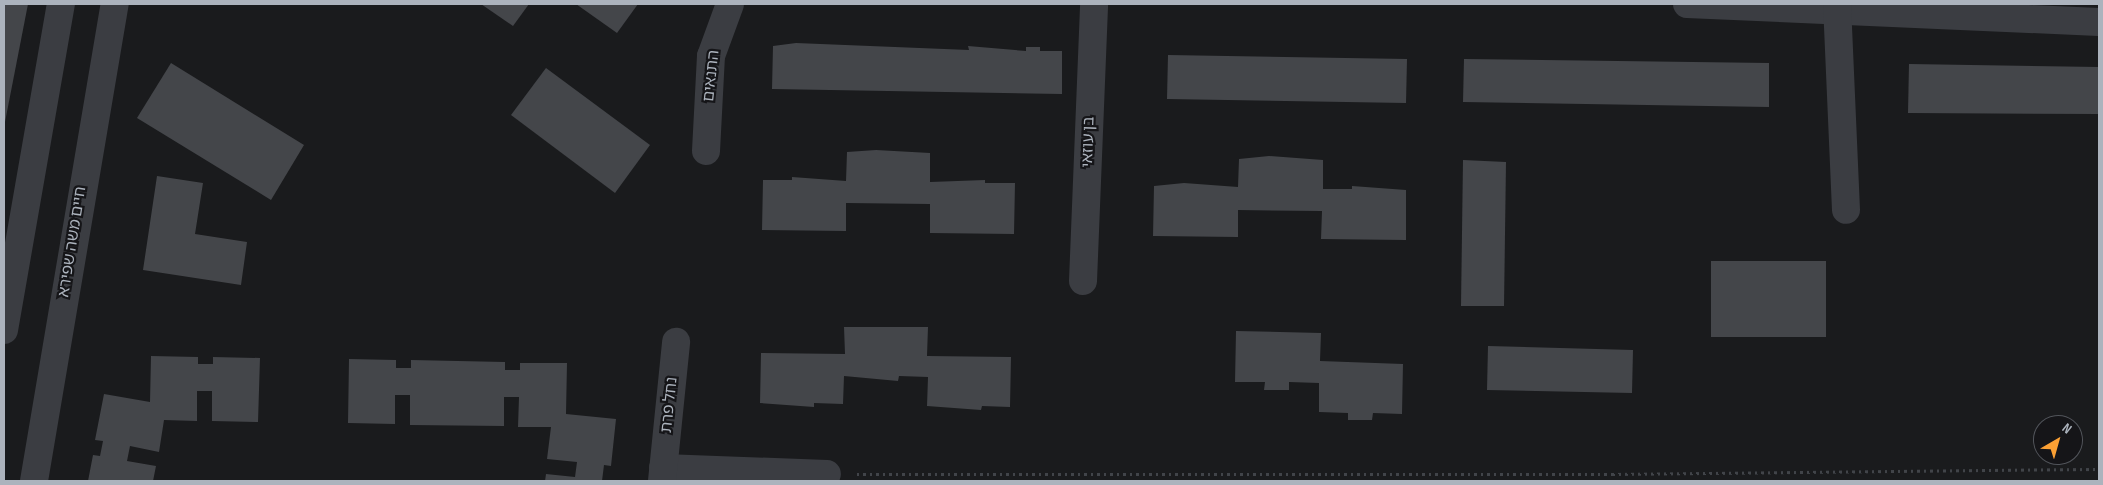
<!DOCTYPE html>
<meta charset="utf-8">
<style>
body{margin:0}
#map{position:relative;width:2103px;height:485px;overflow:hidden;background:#1a1b1d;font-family:"Sofia Sans Condensed","Noto Sans Hebrew",sans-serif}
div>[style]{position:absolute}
.building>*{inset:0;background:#44464a}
.path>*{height:3px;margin-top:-1.5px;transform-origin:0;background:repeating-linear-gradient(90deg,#414449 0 2.5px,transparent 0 6.5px)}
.minor>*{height:28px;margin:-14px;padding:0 14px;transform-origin:14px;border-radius:14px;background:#3b3d42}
.tertiary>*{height:28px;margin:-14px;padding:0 14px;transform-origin:14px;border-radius:14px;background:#3b3d42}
span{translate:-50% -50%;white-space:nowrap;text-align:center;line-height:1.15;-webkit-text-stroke:4.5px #151518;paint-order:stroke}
.street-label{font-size:16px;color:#acb3bd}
.frame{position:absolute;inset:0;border:5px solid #acb3bd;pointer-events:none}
.north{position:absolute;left:2033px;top:415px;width:50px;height:50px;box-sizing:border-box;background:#151518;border:1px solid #51545a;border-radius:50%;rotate:38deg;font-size:14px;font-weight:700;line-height:20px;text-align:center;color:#acb3bd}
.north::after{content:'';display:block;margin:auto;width:18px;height:22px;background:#fba034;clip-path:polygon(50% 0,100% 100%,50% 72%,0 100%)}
</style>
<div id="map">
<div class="building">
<i style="clip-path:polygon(4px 4px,28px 4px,5px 122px,4px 122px)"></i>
<i style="clip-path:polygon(481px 4px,529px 4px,513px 26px)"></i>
<i style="clip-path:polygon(576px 4px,638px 4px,617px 33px)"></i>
<i style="clip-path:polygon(796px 43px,969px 50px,968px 46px,1026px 51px,1026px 47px,1040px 47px,1040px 51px,1062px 51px,1062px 94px,772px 89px,773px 46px)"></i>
<i style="clip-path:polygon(1168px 55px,1407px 59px,1406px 103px,1167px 99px)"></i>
<i style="clip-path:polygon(1464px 59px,1769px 63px,1769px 107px,1463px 102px)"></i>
<i style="clip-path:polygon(171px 63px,304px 145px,271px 200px,137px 118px)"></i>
<i style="clip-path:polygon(1909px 64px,2099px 67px,2099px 114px,1908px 113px)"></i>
<i style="clip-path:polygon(546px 68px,650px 145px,615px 193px,511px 115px)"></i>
<i style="clip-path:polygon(876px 150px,930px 153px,930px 182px,985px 180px,985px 183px,1015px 183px,1014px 234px,930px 233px,930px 204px,846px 203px,846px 231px,762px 230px,763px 180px,792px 180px,792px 177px,846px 181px,847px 152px)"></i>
<i style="clip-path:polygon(1269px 156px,1323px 160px,1323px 189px,1352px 189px,1352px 186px,1406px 190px,1406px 240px,1321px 239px,1322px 211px,1238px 210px,1238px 237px,1153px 236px,1154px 186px,1184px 183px,1238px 187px,1239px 159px)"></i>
<i style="clip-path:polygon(1463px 160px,1506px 162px,1504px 306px,1461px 306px)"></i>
<i style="clip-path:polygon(157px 176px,203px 183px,195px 234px,247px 242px,241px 285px,143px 270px)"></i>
<i style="clip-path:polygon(1711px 261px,1826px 261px,1826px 337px,1711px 337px)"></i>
<i style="clip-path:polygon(844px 327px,928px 327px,927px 356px,1011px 357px,1010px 407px,982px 406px,981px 410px,927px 406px,928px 377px,899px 376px,898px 381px,844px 376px,843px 404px,814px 403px,814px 407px,760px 403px,761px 353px,845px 354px)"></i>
<i style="clip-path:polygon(1236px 331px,1321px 333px,1320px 361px,1403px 364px,1402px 414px,1373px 413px,1372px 420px,1348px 420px,1348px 413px,1319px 412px,1319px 383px,1289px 382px,1289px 390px,1264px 390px,1265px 382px,1235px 382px)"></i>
<i style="clip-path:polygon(1488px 346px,1633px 350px,1632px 393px,1487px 390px)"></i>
<i style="clip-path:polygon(151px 356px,198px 357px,198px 364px,213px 364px,213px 357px,260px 358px,258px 422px,212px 421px,212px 391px,197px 391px,197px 421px,164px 420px,159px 452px,130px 446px,127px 461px,156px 466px,153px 481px,88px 481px,93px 455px,100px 456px,103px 441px,95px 440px,104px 394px,150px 402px)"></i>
<i style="clip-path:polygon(349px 359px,396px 360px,396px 368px,411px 368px,411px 360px,505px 362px,505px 370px,520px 370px,520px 363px,567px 363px,566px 414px,616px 419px,611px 466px,604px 465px,602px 481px,545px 481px,546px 474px,575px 477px,577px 462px,547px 459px,551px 427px,518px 427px,519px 397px,504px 397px,504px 426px,410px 425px,410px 395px,395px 395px,395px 424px,348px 423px)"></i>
</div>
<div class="path">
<i style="left:857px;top:474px;width:755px"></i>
<i style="left:1612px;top:474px;width:487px;rotate:-0.6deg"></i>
</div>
<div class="minor">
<i style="left:1687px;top:4px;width:412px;rotate:2.5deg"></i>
<i style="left:1837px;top:4px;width:206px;rotate:87.5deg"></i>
<i style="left:706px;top:151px;width:95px;rotate:-87deg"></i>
<i style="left:711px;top:56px;width:55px;rotate:-69.9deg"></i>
<i style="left:1083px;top:281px;width:277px;rotate:-87.7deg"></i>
<i style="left:663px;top:468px;width:164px;rotate:2.1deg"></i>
<i style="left:662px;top:481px;width:140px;rotate:-84.2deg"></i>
</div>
<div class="tertiary">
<i style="left:4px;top:330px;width:331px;rotate:-80.1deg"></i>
<i style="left:34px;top:481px;width:484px;rotate:-80.4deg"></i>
</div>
<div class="street-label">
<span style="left:712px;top:76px;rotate:-84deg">התנאים</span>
<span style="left:1089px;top:142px;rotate:-88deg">בן עוזאי</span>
<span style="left:73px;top:242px;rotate:-81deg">חיים משה שפירא</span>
<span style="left:670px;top:405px;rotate:-84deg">נחל פרת</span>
</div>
<div class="frame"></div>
<div class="north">N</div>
</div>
